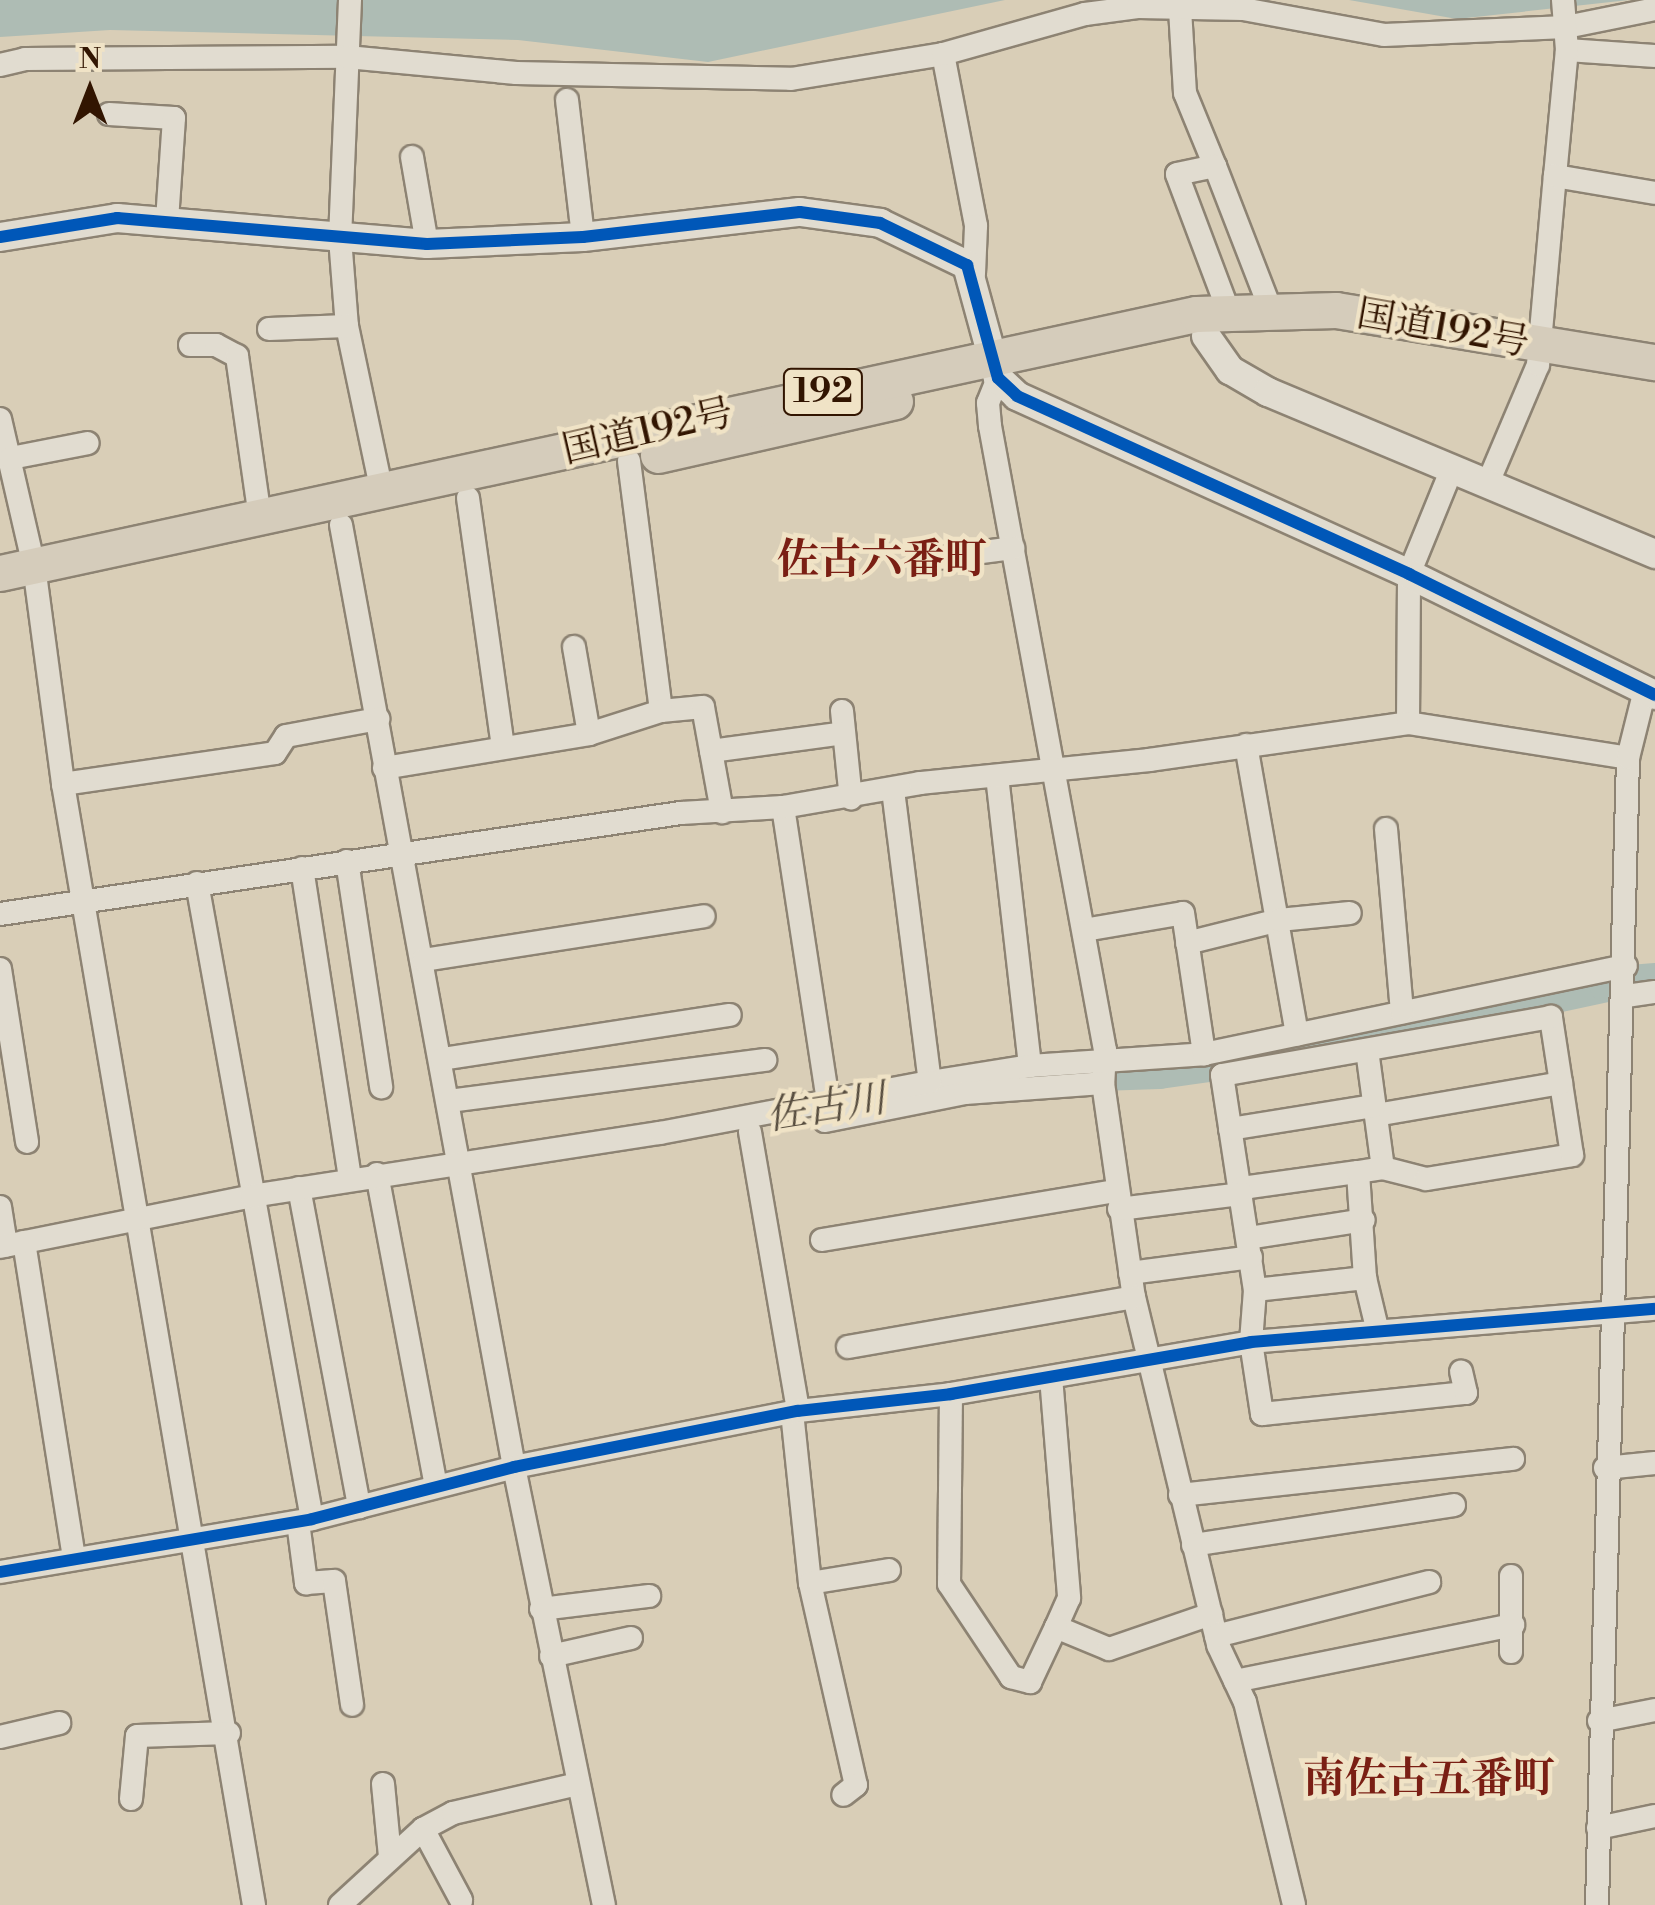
<!DOCTYPE html>
<meta charset="utf-8">
<style>
body{margin:0}
#map{position:relative;width:1655px;height:1905px;overflow:hidden;background:#d9ceb7;font-family:"Libre Bodoni","Noto Serif JP",serif}
div>[style]{position:absolute}
.water>*{inset:0;background:#aebcb4}
.river>*{height:35px;margin:-17.5px;padding:0 17.5px;transform-origin:17.5px;border-radius:17.5px;background:#aebcb4}
.roads{filter:drop-shadow(2px 0 #8d8373) drop-shadow(-2px 0 #8d8373) drop-shadow(0 2px #8d8373) drop-shadow(0 -2px #8d8373)}
.minor>*{height:22px;margin:-11px;padding:0 11px;transform-origin:11px;border-radius:11px;background:#e1dcd0}
.tertiary>*{height:28px;margin:-14px;padding:0 14px;transform-origin:14px;border-radius:14px;background:#e1dcd0}
.trunk>*{height:35px;margin:-17.5px;padding:0 17.5px;transform-origin:17.5px;border-radius:17.5px;background:#d5ccbb}
.cycleway>*{height:12px;margin:-6px;padding:0 6px;transform-origin:6px;border-radius:6px;background:#0057b8}
span{translate:-50% -50%;white-space:nowrap;text-align:center;line-height:1.15;-webkit-text-stroke:9px #f0e3c6;paint-order:stroke}
.shield-label span{padding:2px 8px;background:#f0e3c6;border:2px solid;border-radius:8px;-webkit-text-stroke-width:0}
.shield-label{font-size:35px;color:#321501;font-weight:700}
.street-label{font-size:38px;color:#321501}
.water-label{font-size:40px;color:#574d3f;font-style:italic}
.quarter-label{font-size:42px;color:#7a1f14;font-weight:700}
.north{position:absolute;left:40px;top:40px;width:100px;height:100px;-webkit-text-stroke:8px #f0e3c6;paint-order:stroke;rotate:0deg;font-size:28px;font-weight:700;line-height:40px;text-align:center;color:#321501}
.north::after{content:'';display:block;margin:auto;width:35px;height:45px;background:#321501;clip-path:polygon(50% 0,100% 100%,50% 72%,0 100%)}
</style>
<div id="map">
<div class="water">
<i style="clip-path:polygon(0 0,1005px 0,708px 62px,518px 40px,110px 30px,0 37px)"></i>
<i style="clip-path:polygon(1349px 0,1629px 0,1457px 19px)"></i>
</div>
<div class="river">
<i style="left:1070px;top:1074px;width:89px;rotate:-1.9deg"></i>
<i style="left:1159px;top:1071px;width:129px;rotate:-8deg"></i>
<i style="left:1287px;top:1053px;width:326px;rotate:-12.2deg"></i>
<i style="left:1606px;top:984px;width:49px;rotate:-4.7deg"></i>
</div>
<div class="roads">
<div class="minor">
<i style="left:350px;top:0;width:238px;rotate:92.4deg"></i>
<i style="left:340px;top:238px;width:88px;rotate:85.5deg"></i>
<i style="left:347px;top:326px;width:170px;rotate:78.1deg"></i>
<i style="left:1180px;top:9px;width:84px;rotate:86.6deg"></i>
<i style="left:1185px;top:93px;width:79px;rotate:67.7deg"></i>
<i style="left:1567px;top:50px;width:88px;rotate:3.9deg"></i>
<i style="left:943px;top:54px;width:175px;rotate:79.1deg"></i>
<i style="left:976px;top:226px;width:48px;rotate:92.4deg"></i>
<i style="left:0;top:65px;width:26px;rotate:-13deg"></i>
<i style="left:25px;top:59px;width:322px;rotate:-0.4deg"></i>
<i style="left:347px;top:57px;width:170px;rotate:5.4deg"></i>
<i style="left:516px;top:73px;width:275px;rotate:1.2deg"></i>
<i style="left:791px;top:79px;width:154px;rotate:-9.3deg"></i>
<i style="left:943px;top:54px;width:148px;rotate:-15.7deg"></i>
<i style="left:1085px;top:14px;width:53px;rotate:-7.5deg"></i>
<i style="left:1138px;top:7px;width:105px;rotate:1.1deg"></i>
<i style="left:1243px;top:9px;width:143px;rotate:10.4deg"></i>
<i style="left:1384px;top:35px;width:182px;rotate:-2.5deg"></i>
<i style="left:1566px;top:27px;width:91px;rotate:-11.4deg"></i>
<i style="left:567px;top:100px;width:138px;rotate:83.3deg"></i>
<i style="left:109px;top:114px;width:65px;rotate:3.5deg"></i>
<i style="left:174px;top:118px;width:102px;rotate:93.9deg"></i>
<i style="left:412px;top:157px;width:88px;rotate:80.2deg"></i>
<i style="left:1555px;top:176px;width:127px;rotate:-84.6deg"></i>
<i style="left:1567px;top:50px;width:50px;rotate:-94.6deg"></i>
<i style="left:1228px;top:310px;width:145px;rotate:-110.6deg"></i>
<i style="left:1177px;top:174px;width:39px;rotate:-12deg"></i>
<i style="left:1215px;top:166px;width:152px;rotate:68.8deg"></i>
<i style="left:269px;top:329px;width:78px;rotate:-2.2deg"></i>
<i style="left:190px;top:345px;width:26px"></i>
<i style="left:216px;top:345px;width:24px;rotate:28deg"></i>
<i style="left:237px;top:356px;width:164px;rotate:81.9deg"></i>
<i style="left:998px;top:378px;width:27px;rotate:112deg"></i>
<i style="left:988px;top:403px;width:23px;rotate:85deg"></i>
<i style="left:990px;top:426px;width:635px;rotate:79.56deg"></i>
<i style="left:1105px;top:1050px;width:33px;rotate:93deg"></i>
<i style="left:1103px;top:1083px;width:216px;rotate:81.8deg"></i>
<i style="left:1134px;top:1297px;width:358px;rotate:76.4deg"></i>
<i style="left:1218px;top:1645px;width:63px;rotate:64.7deg"></i>
<i style="left:1245px;top:1702px;width:209px;rotate:76.4deg"></i>
<i style="left:0;top:419px;width:151px;rotate:77deg"></i>
<i style="left:34px;top:566px;width:220px;rotate:82.4deg"></i>
<i style="left:63px;top:784px;width:1137px;rotate:80.33deg"></i>
<i style="left:11px;top:458px;width:78px;rotate:-11deg"></i>
<i style="left:629px;top:461px;width:252px;rotate:82.7deg"></i>
<i style="left:661px;top:711px;width:42px;rotate:-5.4deg"></i>
<i style="left:703px;top:707px;width:107px;rotate:79.7deg"></i>
<i style="left:1487px;top:485px;width:130px;rotate:-67deg"></i>
<i style="left:1538px;top:365px;width:190px;rotate:-84.9deg"></i>
<i style="left:1555px;top:176px;width:101px;rotate:9.6deg"></i>
<i style="left:468px;top:498px;width:250px;rotate:82deg"></i>
<i style="left:341px;top:525px;width:958px;rotate:79.59deg"></i>
<i style="left:514px;top:1467px;width:447px;rotate:78.4deg"></i>
<i style="left:936px;top:558px;width:78px;rotate:-7.4deg"></i>
<i style="left:574px;top:647px;width:88px;rotate:80.2deg"></i>
<i style="left:842px;top:711px;width:88px;rotate:84.2deg"></i>
<i style="left:1408px;top:723px;width:149px;rotate:-89.6deg"></i>
<i style="left:1409px;top:574px;width:111px;rotate:-67.8deg"></i>
<i style="left:1246px;top:745px;width:294px;rotate:80deg"></i>
<i style="left:711px;top:751px;width:134px;rotate:-7.7deg"></i>
<i style="left:384px;top:768px;width:208px;rotate:-9.4deg"></i>
<i style="left:589px;top:734px;width:76px;rotate:-17.7deg"></i>
<i style="left:997px;top:776px;width:292px;rotate:83.5deg"></i>
<i style="left:63px;top:784px;width:214px;rotate:-8.3deg"></i>
<i style="left:275px;top:753px;width:20px;rotate:-57deg"></i>
<i style="left:286px;top:736px;width:94px;rotate:-10.5deg"></i>
<i style="left:893px;top:790px;width:294px;rotate:82.8deg"></i>
<i style="left:930px;top:1082px;width:101px;rotate:-9.1deg"></i>
<i style="left:1030px;top:1066px;width:174px;rotate:-3.9deg"></i>
<i style="left:1204px;top:1054px;width:431px;rotate:-11.8deg"></i>
<i style="left:783px;top:807px;width:298px;rotate:81.3deg"></i>
<i style="left:1386px;top:829px;width:184px;rotate:85deg"></i>
<i style="left:347px;top:861px;width:229px;rotate:81.4deg"></i>
<i style="left:302px;top:868px;width:315px;rotate:81.2deg"></i>
<i style="left:197px;top:883px;width:646px;rotate:79.75deg"></i>
<i style="left:0;top:914px;width:688px;rotate:-8.44deg"></i>
<i style="left:681px;top:813px;width:102px;rotate:-3.4deg"></i>
<i style="left:783px;top:807px;width:139px;rotate:-9.9deg"></i>
<i style="left:920px;top:783px;width:230px;rotate:-5.7deg"></i>
<i style="left:1149px;top:760px;width:262px;rotate:-8.1deg"></i>
<i style="left:1408px;top:723px;width:223px;rotate:9deg"></i>
<i style="left:1084px;top:930px;width:100px;rotate:-9.7deg"></i>
<i style="left:1183px;top:913px;width:143px;rotate:81.5deg"></i>
<i style="left:1187px;top:943px;width:95px;rotate:-14deg"></i>
<i style="left:1279px;top:920px;width:71px;rotate:-5.6deg"></i>
<i style="left:424px;top:960px;width:283px;rotate:-8.9deg"></i>
<i style="left:0;top:969px;width:175px;rotate:81.1deg"></i>
<i style="left:1626px;top:996px;width:29px;rotate:-8deg"></i>
<i style="left:1367px;top:1050px;width:119px;rotate:82.3deg"></i>
<i style="left:1383px;top:1168px;width:44px;rotate:14.3deg"></i>
<i style="left:1426px;top:1179px;width:148px;rotate:-9.3deg"></i>
<i style="left:1572px;top:1155px;width:140px;rotate:-98.7deg"></i>
<i style="left:1551px;top:1017px;width:334px;rotate:170deg"></i>
<i style="left:1222px;top:1075px;width:218px;rotate:81.3deg"></i>
<i style="left:1255px;top:1290px;width:52px;rotate:94.4deg"></i>
<i style="left:1251px;top:1342px;width:73px;rotate:81.3deg"></i>
<i style="left:1262px;top:1414px;width:205px;rotate:-5.9deg"></i>
<i style="left:1466px;top:1393px;width:22px;rotate:-103deg"></i>
<i style="left:442px;top:1059px;width:291px;rotate:-8.7deg"></i>
<i style="left:449px;top:1101px;width:319px;rotate:-7.4deg"></i>
<i style="left:1376px;top:1115px;width:188px;rotate:-9.8deg"></i>
<i style="left:825px;top:1121px;width:143px;rotate:-11.3deg"></i>
<i style="left:965px;top:1093px;width:138px;rotate:-4.1deg"></i>
<i style="left:1230px;top:1129px;width:146px;rotate:-9.1deg"></i>
<i style="left:750px;top:1132px;width:283px;rotate:80.2deg"></i>
<i style="left:377px;top:1174px;width:317px;rotate:79.3deg"></i>
<i style="left:299px;top:1188px;width:325px;rotate:79.3deg"></i>
<i style="left:1242px;top:1188px;width:117px;rotate:-7.9deg"></i>
<i style="left:0;top:1207px;width:39px;rotate:81deg"></i>
<i style="left:1119px;top:1209px;width:124px;rotate:-7deg"></i>
<i style="left:1248px;top:1238px;width:117px;rotate:-8.8deg"></i>
<i style="left:822px;top:1240px;width:298px;rotate:-9.5deg"></i>
<i style="left:24px;top:1242px;width:319px;rotate:81deg"></i>
<i style="left:0;top:1247px;width:257px;rotate:-11.4deg"></i>
<i style="left:252px;top:1196px;width:413px;rotate:-8.8deg"></i>
<i style="left:660px;top:1133px;width:275px;rotate:-10.7deg"></i>
<i style="left:1130px;top:1273px;width:122px;rotate:-7.5deg"></i>
<i style="left:1255px;top:1290px;width:111px;rotate:-6.2deg"></i>
<i style="left:1377px;top:1328px;width:51px;rotate:-103.5deg"></i>
<i style="left:1365px;top:1278px;width:106px;rotate:-93.8deg"></i>
<i style="left:1358px;top:1172px;width:25px;rotate:-9deg"></i>
<i style="left:848px;top:1347px;width:290px;rotate:-9.9deg"></i>
<i style="left:1051px;top:1377px;width:222px;rotate:85.3deg"></i>
<i style="left:1069px;top:1598px;width:32px;rotate:114deg"></i>
<i style="left:1056px;top:1627px;width:57px;rotate:22.5deg"></i>
<i style="left:1109px;top:1649px;width:108px;rotate:-18.9deg"></i>
<i style="left:951px;top:1394px;width:190px;rotate:90.6deg"></i>
<i style="left:949px;top:1584px;width:112px;rotate:56.3deg"></i>
<i style="left:1011px;top:1677px;width:20px;rotate:15deg"></i>
<i style="left:1030px;top:1682px;width:61px;rotate:-64.7deg"></i>
<i style="left:792px;top:1412px;width:172px;rotate:84deg"></i>
<i style="left:810px;top:1583px;width:207px;rotate:77.2deg"></i>
<i style="left:856px;top:1785px;width:16px;rotate:142deg"></i>
<i style="left:1605px;top:1468px;width:50px;rotate:-5.7deg"></i>
<i style="left:1180px;top:1495px;width:335px;rotate:-6.2deg"></i>
<i style="left:298px;top:1522px;width:62px;rotate:82.5deg"></i>
<i style="left:306px;top:1583px;width:28px;rotate:-4deg"></i>
<i style="left:334px;top:1581px;width:125px;rotate:81.7deg"></i>
<i style="left:1193px;top:1545px;width:264px;rotate:-8.7deg"></i>
<i style="left:0;top:1572px;width:316px;rotate:-9.6deg"></i>
<i style="left:312px;top:1519px;width:209px;rotate:-14.4deg"></i>
<i style="left:514px;top:1467px;width:289px;rotate:-11.2deg"></i>
<i style="left:798px;top:1411px;width:154px;rotate:-6.3deg"></i>
<i style="left:951px;top:1394px;width:304px;rotate:-9.8deg"></i>
<i style="left:1251px;top:1342px;width:405px;rotate:-4.7deg"></i>
<i style="left:1511px;top:1576px;width:76px;rotate:90deg"></i>
<i style="left:810px;top:1583px;width:80px;rotate:-9.3deg"></i>
<i style="left:541px;top:1609px;width:109px;rotate:-6.9deg"></i>
<i style="left:1216px;top:1636px;width:220px;rotate:-14.2deg"></i>
<i style="left:551px;top:1656px;width:82px;rotate:-12.7deg"></i>
<i style="left:1235px;top:1681px;width:284px;rotate:-11.4deg"></i>
<i style="left:1599px;top:1721px;width:57px;rotate:-11.1deg"></i>
<i style="left:0;top:1737px;width:61px;rotate:-13.3deg"></i>
<i style="left:383px;top:1784px;width:73px;rotate:84.5deg"></i>
<i style="left:131px;top:1799px;width:63px;rotate:-84.6deg"></i>
<i style="left:137px;top:1736px;width:92px;rotate:-1.9deg"></i>
<i style="left:1598px;top:1828px;width:58px;rotate:-11.9deg"></i>
<i style="left:423px;top:1829px;width:81px;rotate:61.8deg"></i>
<i style="left:340px;top:1905px;width:113px;rotate:-42.5deg"></i>
<i style="left:423px;top:1829px;width:34px;rotate:-28deg"></i>
<i style="left:453px;top:1813px;width:128px;rotate:-13.1deg"></i>
<i style="left:1597px;top:1905px;width:1147px;rotate:-88.45deg"></i>
<i style="left:1628px;top:758px;width:70px;rotate:-76deg"></i>
</div>
<div class="tertiary">
<i style="left:0;top:237px;width:119px;rotate:-9.2deg"></i>
<i style="left:117px;top:218px;width:311px;rotate:4.8deg"></i>
<i style="left:427px;top:244px;width:156px;rotate:-2.6deg"></i>
<i style="left:583px;top:237px;width:218px;rotate:-6.6deg"></i>
<i style="left:800px;top:212px;width:81px;rotate:7.8deg"></i>
<i style="left:880px;top:223px;width:97px;rotate:25.8deg"></i>
<i style="left:967px;top:265px;width:117px;rotate:74.7deg"></i>
<i style="left:998px;top:378px;width:26px;rotate:43deg"></i>
<i style="left:1017px;top:396px;width:431px;rotate:24.4deg"></i>
<i style="left:1409px;top:574px;width:274px;rotate:26.2deg"></i>
<i style="left:1206px;top:336px;width:42px;rotate:54.8deg"></i>
<i style="left:1230px;top:370px;width:44px;rotate:30.1deg"></i>
<i style="left:1268px;top:392px;width:420px;rotate:22.7deg"></i>
</div>
<div class="trunk">
<i style="left:658px;top:455px;width:243px;rotate:-12.8deg"></i>
<i style="left:0;top:573px;width:1224px;rotate:-12.22deg"></i>
<i style="left:1196px;top:314px;width:140px;rotate:-1.6deg"></i>
<i style="left:1336px;top:310px;width:323px;rotate:9.3deg"></i>
</div>
</div>
<div class="cycleway">
<i style="left:0;top:237px;width:119px;rotate:-9.2deg"></i>
<i style="left:117px;top:218px;width:311px;rotate:4.8deg"></i>
<i style="left:427px;top:244px;width:156px;rotate:-2.6deg"></i>
<i style="left:583px;top:237px;width:218px;rotate:-6.6deg"></i>
<i style="left:800px;top:212px;width:81px;rotate:7.8deg"></i>
<i style="left:880px;top:223px;width:97px;rotate:25.8deg"></i>
<i style="left:967px;top:265px;width:117px;rotate:74.7deg"></i>
<i style="left:998px;top:378px;width:26px;rotate:43deg"></i>
<i style="left:1017px;top:396px;width:431px;rotate:24.4deg"></i>
<i style="left:1409px;top:574px;width:274px;rotate:26.2deg"></i>
<i style="left:0;top:1572px;width:316px;rotate:-9.6deg"></i>
<i style="left:312px;top:1519px;width:209px;rotate:-14.4deg"></i>
<i style="left:514px;top:1467px;width:289px;rotate:-11.2deg"></i>
<i style="left:798px;top:1411px;width:154px;rotate:-6.3deg"></i>
<i style="left:951px;top:1394px;width:304px;rotate:-9.8deg"></i>
<i style="left:1251px;top:1342px;width:405px;rotate:-4.7deg"></i>
</div>
<div class="shield-label">
<span style="left:823px;top:392px">192</span>
</div>
<div class="street-label">
<span style="left:1443px;top:329px;rotate:10deg">国道192号</span>
<span style="left:648px;top:432px;rotate:-13deg">国道192号</span>
</div>
<div class="water-label">
<span style="left:826px;top:1108px;rotate:-9deg">佐古川</span>
</div>
<div class="quarter-label">
<span style="left:882px;top:561px">佐古六番町</span>
<span style="left:1429px;top:1780px">南佐古五番町</span>
</div>
<div class="north">N</div>
</div>
